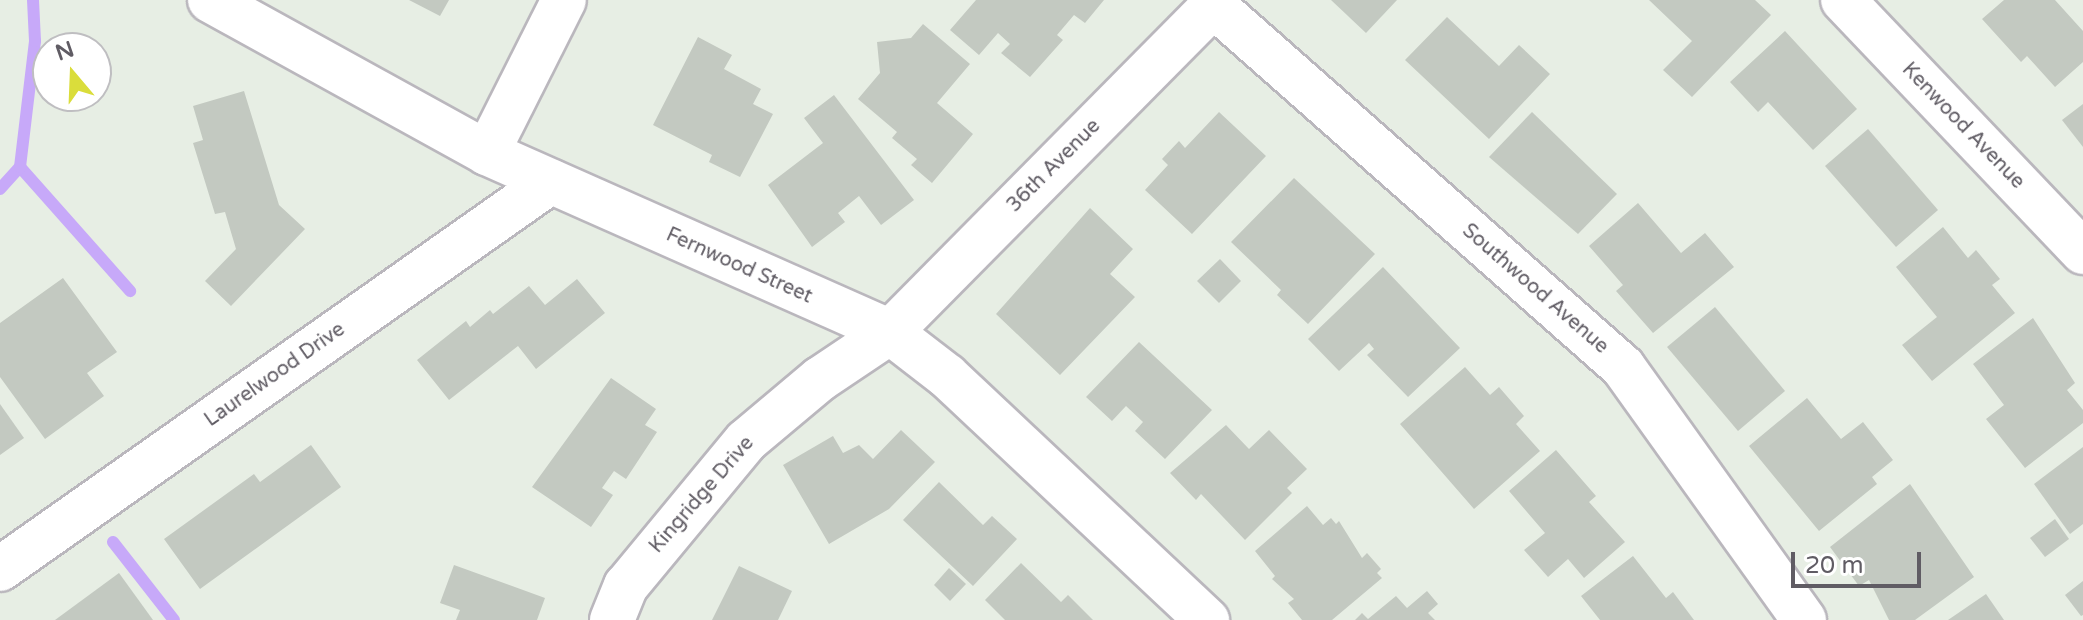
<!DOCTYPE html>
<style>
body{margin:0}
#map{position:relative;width:2083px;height:620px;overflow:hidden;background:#e7eee4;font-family:"Varela Round",sans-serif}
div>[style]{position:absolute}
.stream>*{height:12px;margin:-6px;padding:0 6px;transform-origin:6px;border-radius:6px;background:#c7a9f9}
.building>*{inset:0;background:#c3c9c1}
.roads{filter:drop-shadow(2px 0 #bab7bd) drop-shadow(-2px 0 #bab7bd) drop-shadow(0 2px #bab7bd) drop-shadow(0 -2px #bab7bd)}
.minor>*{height:44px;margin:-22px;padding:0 22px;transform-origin:22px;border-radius:22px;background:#fff}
span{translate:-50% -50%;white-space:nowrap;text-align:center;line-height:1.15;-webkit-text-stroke:6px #fff;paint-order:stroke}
.street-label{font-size:20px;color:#605c64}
.north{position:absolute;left:32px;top:32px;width:80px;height:80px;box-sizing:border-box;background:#fff;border:2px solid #bfbec1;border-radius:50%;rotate:341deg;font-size:22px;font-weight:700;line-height:32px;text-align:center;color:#605c64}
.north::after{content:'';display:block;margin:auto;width:28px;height:36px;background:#dadd3b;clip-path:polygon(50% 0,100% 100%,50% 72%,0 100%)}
.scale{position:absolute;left:1791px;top:552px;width:130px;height:36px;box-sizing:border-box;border:4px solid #605c64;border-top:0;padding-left:10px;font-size:24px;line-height:28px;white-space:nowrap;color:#605c64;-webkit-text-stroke:6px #fff;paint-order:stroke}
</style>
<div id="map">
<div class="stream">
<i style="left:20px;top:167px;width:166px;rotate:48.4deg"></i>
<i style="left:0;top:189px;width:30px;rotate:-48deg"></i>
<i style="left:20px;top:167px;width:127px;rotate:-83.2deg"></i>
<i style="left:35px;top:41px;width:41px;rotate:-92.8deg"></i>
<i style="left:113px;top:542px;width:99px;rotate:52deg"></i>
</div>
<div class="building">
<i style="clip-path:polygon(409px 0,449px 0,440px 16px)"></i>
<i style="clip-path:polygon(976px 0,1104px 0,1085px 23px,1074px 15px,1057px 35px,1063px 40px,1030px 77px,1001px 53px,1010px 44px,998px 33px,979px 55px,950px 30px)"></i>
<i style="clip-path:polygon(1331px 0,1397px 0,1366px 33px)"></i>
<i style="clip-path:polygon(1649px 0,1755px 0,1771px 15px,1692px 97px,1663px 70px,1692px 41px)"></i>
<i style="clip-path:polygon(2004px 0,2055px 0,2083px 31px,2083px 62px,2055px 87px,2027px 56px,2021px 62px,1982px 19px)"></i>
<i style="clip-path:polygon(1447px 17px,1499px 66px,1519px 45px,1550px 74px,1489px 139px,1405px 60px)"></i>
<i style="clip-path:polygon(923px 24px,970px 64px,937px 103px,973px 134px,932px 183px,911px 165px,917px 159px,892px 138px,897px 132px,858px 99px,880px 73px,877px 42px,911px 38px)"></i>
<i style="clip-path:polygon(1785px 31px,1857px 109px,1813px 150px,1768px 102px,1758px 112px,1730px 82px)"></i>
<i style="clip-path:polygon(698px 37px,732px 55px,724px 69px,761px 89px,753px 104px,773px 114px,740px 177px,709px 162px,712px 155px,653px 125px)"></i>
<i style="clip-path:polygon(244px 91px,279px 205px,305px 229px,231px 306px,205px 281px,236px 249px,225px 212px,215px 214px,193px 143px,203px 140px,193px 106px)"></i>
<i style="clip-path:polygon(834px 95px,914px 200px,881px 225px,859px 196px,838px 213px,845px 222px,812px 247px,768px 185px,823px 143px,804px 118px)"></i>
<i style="clip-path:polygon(2083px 104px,2083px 147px,2062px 120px)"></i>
<i style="clip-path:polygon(1219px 112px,1266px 156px,1192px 234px,1145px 190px,1168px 165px,1162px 159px,1179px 141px,1185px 148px)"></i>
<i style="clip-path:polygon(1532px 112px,1617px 194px,1578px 234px,1489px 157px)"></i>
<i style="clip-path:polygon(1868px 129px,1938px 210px,1896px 247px,1825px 166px)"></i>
<i style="clip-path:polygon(1294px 178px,1375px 254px,1308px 324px,1277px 295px,1281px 290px,1231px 242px)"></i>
<i style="clip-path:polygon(1638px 203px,1681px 253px,1705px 233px,1734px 267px,1653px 333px,1616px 291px,1623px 285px,1589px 246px)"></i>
<i style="clip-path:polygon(1090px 208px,1133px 249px,1110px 274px,1135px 297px,1060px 375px,996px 314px)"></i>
<i style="clip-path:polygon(1943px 227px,1968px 258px,1976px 250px,2000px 279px,1992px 285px,2015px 313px,1932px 381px,1902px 345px,1937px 317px,1896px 267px)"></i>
<i style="clip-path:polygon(1220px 259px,1241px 281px,1219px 303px,1197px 281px)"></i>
<i style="clip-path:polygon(1383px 267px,1460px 348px,1408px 397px,1367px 355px,1374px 349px,1369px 343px,1339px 371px,1308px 339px)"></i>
<i style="clip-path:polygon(63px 278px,117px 352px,87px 373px,104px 396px,45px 439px,0 377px,0 323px)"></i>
<i style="clip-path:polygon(577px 279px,605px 313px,536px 369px,518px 346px,449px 400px,417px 360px,466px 321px,470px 327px,490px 310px,493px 314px,529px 286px,545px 305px)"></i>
<i style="clip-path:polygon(1715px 307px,1785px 391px,1738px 431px,1667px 347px)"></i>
<i style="clip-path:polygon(2033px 318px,2075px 383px,2067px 390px,2083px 410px,2083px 423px,2025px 468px,1986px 419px,2004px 405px,1973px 364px)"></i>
<i style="clip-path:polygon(1139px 342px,1212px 410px,1165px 459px,1135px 431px,1143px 422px,1126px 406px,1112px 421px,1086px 397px)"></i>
<i style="clip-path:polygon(1465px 367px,1490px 395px,1499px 387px,1524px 416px,1516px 424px,1540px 451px,1474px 509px,1400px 424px)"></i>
<i style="clip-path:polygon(611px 378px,656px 409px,645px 425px,657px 432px,626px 479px,614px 471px,602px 488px,613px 495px,591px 527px,532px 487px)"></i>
<i style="clip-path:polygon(1807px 398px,1841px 439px,1863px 422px,1893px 460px,1872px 477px,1877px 484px,1819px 531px,1749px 446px)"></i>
<i style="clip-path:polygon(0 404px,24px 438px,0 455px)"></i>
<i style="clip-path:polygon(1226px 425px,1249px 449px,1269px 430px,1307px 469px,1287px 488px,1292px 493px,1245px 540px,1201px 494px,1196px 500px,1170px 473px)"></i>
<i style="clip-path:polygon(901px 430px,935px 462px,889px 509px,829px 544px,783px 465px,833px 436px,843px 453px,859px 445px,873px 459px)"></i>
<i style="clip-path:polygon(311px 445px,341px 487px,200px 589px,164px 539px,254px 474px,260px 482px)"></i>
<i style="clip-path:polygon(2083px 447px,2083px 524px,2070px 534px,2034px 484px)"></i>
<i style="clip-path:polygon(1556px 450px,1596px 496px,1589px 502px,1625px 542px,1584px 578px,1568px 559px,1548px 577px,1524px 550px,1545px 533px,1509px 491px)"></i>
<i style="clip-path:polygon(939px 482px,983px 525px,992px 516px,1017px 539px,973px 586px,903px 520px)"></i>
<i style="clip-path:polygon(1910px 484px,1974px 577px,1915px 620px,1889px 620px,1869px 580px,1859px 586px,1830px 547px)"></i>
<i style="clip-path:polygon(1307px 506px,1323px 525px,1331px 518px,1336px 524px,1339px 521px,1362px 558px,1367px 553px,1381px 569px,1377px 573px,1382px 578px,1332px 620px,1302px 620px,1288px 603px,1294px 599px,1272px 579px,1275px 576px,1255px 551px)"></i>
<i style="clip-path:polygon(2055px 519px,2069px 539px,2045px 557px,2030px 538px)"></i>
<i style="clip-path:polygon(1633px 556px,1666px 598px,1673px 592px,1694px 620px,1600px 620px,1581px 596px)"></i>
<i style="clip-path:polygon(1021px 563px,1061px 602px,1068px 595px,1093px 620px,1005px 620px,985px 600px)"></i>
<i style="clip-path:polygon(454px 565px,545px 598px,537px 620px,456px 620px,460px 610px,440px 603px)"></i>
<i style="clip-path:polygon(739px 566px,792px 591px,778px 620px,712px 620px)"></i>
<i style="clip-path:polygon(949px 568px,966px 584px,950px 601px,934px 585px)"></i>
<i style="clip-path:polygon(119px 573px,153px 620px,55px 620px)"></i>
<i style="clip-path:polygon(2083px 581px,2083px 615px,2081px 616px,2065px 595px)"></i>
<i style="clip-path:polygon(1427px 591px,1438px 604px,1428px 613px,1435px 620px,1355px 620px,1362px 613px,1368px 619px,1396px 596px,1407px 608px)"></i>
<i style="clip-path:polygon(1986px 594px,2004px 620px,1948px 620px)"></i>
</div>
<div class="roads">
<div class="minor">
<i style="left:210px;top:0;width:316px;rotate:28.9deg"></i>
<i style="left:487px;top:153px;width:441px;rotate:23.9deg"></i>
<i style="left:890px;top:332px;width:72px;rotate:37.7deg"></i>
<i style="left:947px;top:376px;width:357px;rotate:43.2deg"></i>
<i style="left:1843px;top:0;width:348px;rotate:46.4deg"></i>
<i style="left:1213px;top:5px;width:547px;rotate:41.44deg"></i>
<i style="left:1623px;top:367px;width:311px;rotate:54.4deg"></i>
<i style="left:487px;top:153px;width:171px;rotate:-63.3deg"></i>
<i style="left:0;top:569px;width:673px;rotate:-35.13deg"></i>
<i style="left:612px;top:620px;width:37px;rotate:-68deg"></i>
<i style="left:626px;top:586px;width:188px;rotate:-50.4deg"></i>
<i style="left:746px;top:441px;width:97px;rotate:-40deg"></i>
<i style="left:820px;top:379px;width:84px;rotate:-33.9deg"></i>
<i style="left:890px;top:332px;width:467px;rotate:-45.3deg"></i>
</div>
</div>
<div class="street-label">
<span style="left:1963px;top:126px;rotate:46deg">Kenwood Avenue</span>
<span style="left:1054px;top:166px;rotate:-45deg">36th Avenue</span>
<span style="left:739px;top:266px;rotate:24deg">Fernwood Street</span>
<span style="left:1535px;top:289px;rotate:41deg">Southwood Avenue</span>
<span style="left:275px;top:375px;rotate:-35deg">Laurelwood Drive</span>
<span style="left:702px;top:495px;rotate:-49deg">Kingridge Drive</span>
</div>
<div class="north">N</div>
<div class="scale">20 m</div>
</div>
